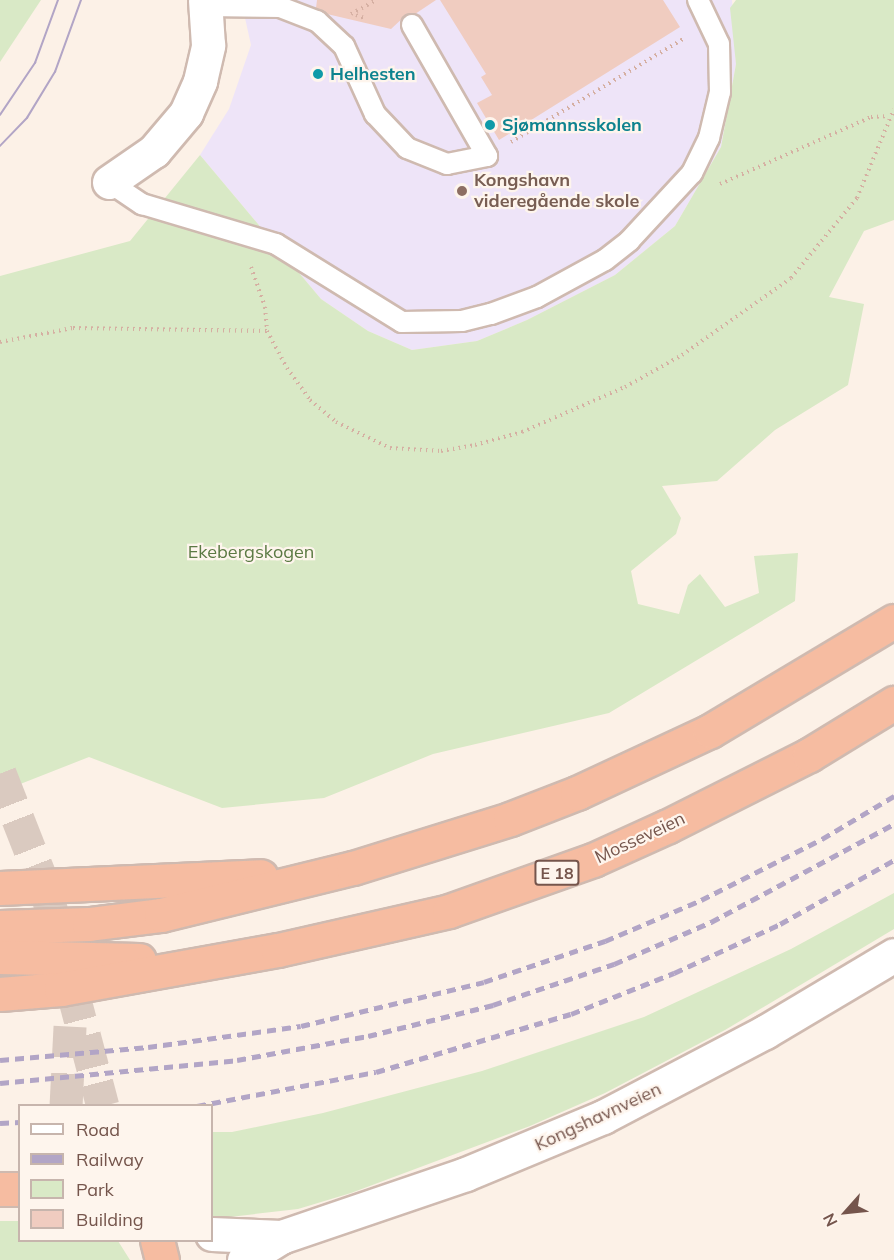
<!DOCTYPE html>
<meta charset="utf-8">
<style>
body{margin:0}
#map{position:relative;width:894px;height:1260px;overflow:hidden;background:#fcf1e7;font-family:Mulish,sans-serif}
div>[style]{position:absolute}
.education>*{inset:0;background:#eee4f8}
.green>*{inset:0;background:#d9e9c6}
.building>*{inset:0;background:#f0ccc0}
.secondary-tunnel>*{height:33px;margin-top:-16.5px;transform-origin:0;background:repeating-linear-gradient(90deg,#dacac0 0 33px,transparent 0 49px)}
.path>*{height:4px;margin-top:-2px;transform-origin:0;background:repeating-linear-gradient(90deg,#d5afa2 0 1.5px,transparent 0 6px)}
.roads{filter:drop-shadow(2px 0 #cfbab0) drop-shadow(-2px 0 #cfbab0) drop-shadow(0 2px #cfbab0) drop-shadow(0 -2px #cfbab0)}
.service>*{height:20px;margin:-10px;padding:0 10px;transform-origin:10px;border-radius:10px;background:#fff}
.minor>*{height:33px;margin:-16.5px;padding:0 16.5px;transform-origin:16.5px;border-radius:16.5px;background:#fff}
.secondary>*{height:33px;margin:-16.5px;padding:0 16.5px;transform-origin:16.5px;border-radius:16.5px;background:#fff}
.trunk>*{height:33px;margin:-16.5px;padding:0 16.5px;transform-origin:16.5px;border-radius:16.5px;background:#f6bca1}
.tram>*{height:1.5px;margin:-0.75px;padding:0 0.75px;transform-origin:0.75px;border-radius:0.75px;background:#b2a5c6}
.rail>*{height:4.5px;margin-top:-2.25px;transform-origin:0;background:repeating-linear-gradient(90deg,#b2a5c6 0 9px,transparent 0 15px)}
.dots>*{width:16px;height:16px;translate:-50% -50%;box-sizing:border-box;border:3px solid #fef5ed;border-radius:50%}
span{translate:-50% -50%;white-space:nowrap;text-align:center;line-height:1.15;-webkit-text-stroke:4.5px #fef5ed;paint-order:stroke}
.shield-label span{padding:2px 4px;background:#fef5ed;border:2px solid;border-radius:4px;-webkit-text-stroke-width:0}
.shield-label{font-size:16px;color:#75554c;font-weight:700}
.culture-label{font-size:18px;color:#0d838f;font-weight:700}
.left{translate:0 -50%;text-align:left}
.education-label{font-size:18px;color:#785e54;font-weight:700}
.park-label{font-size:18px;color:#5c7a44}
.street-label{font-size:18px;color:#75554c}
.legend{position:absolute;left:18px;top:1104px;width:195px;height:138px;box-sizing:border-box;background:#fef5ed;border:2px solid #c7b5ad;margin:0;padding:8px 10px;list-style:none;font-size:18px;color:#75554c}
.legend li{display:flex;align-items:center;gap:12px;height:30px}
.legend b{width:30px;border:2px solid #c7b5ad}
.north{position:absolute;left:816px;top:1182px;width:60px;height:60px;-webkit-text-stroke:4px #fef5ed;paint-order:stroke;rotate:243deg;font-size:16px;font-weight:700;line-height:24px;text-align:center;color:#75554c}
.north::after{content:'';display:block;margin:auto;width:21px;height:27px;background:#75554c;clip-path:polygon(50% 0,100% 100%,50% 72%,0 100%)}
</style>
<div id="map">
<div class="education">
<i style="clip-path:polygon(241px 0,732px 0,736px 64px,721px 147px,675px 226px,615px 275px,527px 320px,477px 341px,412px 350px,368px 331px,321px 299px,200px 155px,229px 109px,251px 45px)"></i>
</div>
<div class="green">
<i style="clip-path:polygon(0 0,41px 0,0 62px)"></i>
<i style="clip-path:polygon(736px 0,894px 0,894px 220px,864px 231px,829px 297px,864px 304px,848px 385px,775px 430px,717px 481px,662px 486px,681px 518px,676px 534px,631px 571px,638px 604px,679px 614px,688px 585px,700px 574px,725px 607px,759px 593px,754px 556px,798px 553px,795px 601px,609px 713px,433px 754px,324px 798px,222px 808px,89px 757px,0 792px,0 276px,130px 241px,200px 155px,321px 299px,368px 331px,412px 350px,477px 341px,527px 320px,615px 275px,675px 226px,721px 147px,736px 64px,730px 8px)"></i>
<i style="clip-path:polygon(894px 893px,894px 929px,725px 1030px,605px 1093px,530px 1126px,351px 1193px,298px 1209px,212px 1219px,212px 1132px,232px 1132px,323px 1113px,482px 1071px,644px 1017px,791px 949px)"></i>
<i style="clip-path:polygon(0 1221px,19px 1221px,20px 1240px,118px 1241px,130px 1260px,0 1260px)"></i>
</div>
<div class="building">
<i style="clip-path:polygon(317px 0,436px 0,415px 14px,406px 15px,391px 29px,327px 14px,316px 8px)"></i>
<i style="clip-path:polygon(440px 0,663px 0,680px 27px,499px 140px,477px 103px,492px 95px,481px 77px,486px 74px)"></i>
</div>
<div class="secondary-tunnel">
<i style="left:0;top:773px;width:129px;rotate:68.6deg"></i>
<i style="left:47px;top:893px;width:220px;rotate:75.3deg"></i>
<i style="left:66px;top:1106px;width:80px;rotate:-87.1deg"></i>
</div>
<div class="path">
<i style="left:351px;top:14px;width:29px;rotate:-29deg"></i>
<i style="left:356px;top:15px;width:9px;rotate:21deg"></i>
<i style="left:511px;top:142px;width:203px;rotate:-30.9deg"></i>
<i style="left:720px;top:184px;width:165px;rotate:-23.9deg"></i>
<i style="left:871px;top:117px;width:18px;rotate:-3deg"></i>
<i style="left:251px;top:267px;width:42px;rotate:70.7deg"></i>
<i style="left:265px;top:307px;width:24px;rotate:85deg"></i>
<i style="left:267px;top:331px;width:42px;rotate:61.6deg"></i>
<i style="left:287px;top:368px;width:39px;rotate:54deg"></i>
<i style="left:310px;top:400px;width:34px;rotate:40deg"></i>
<i style="left:336px;top:422px;width:60px;rotate:25.7deg"></i>
<i style="left:390px;top:448px;width:51px;rotate:3.4deg"></i>
<i style="left:441px;top:451px;width:35px;rotate:-10deg"></i>
<i style="left:475px;top:445px;width:49px;rotate:-15.5deg"></i>
<i style="left:522px;top:432px;width:112px;rotate:-23.6deg"></i>
<i style="left:625px;top:387px;width:65px;rotate:-29.3deg"></i>
<i style="left:682px;top:355px;width:133px;rotate:-35.2deg"></i>
<i style="left:791px;top:278px;width:104px;rotate:-50.5deg"></i>
<i style="left:857px;top:198px;width:96px;rotate:-67.4deg"></i>
<i style="left:0;top:342px;width:74px;rotate:-10.9deg"></i>
<i style="left:73px;top:328px;width:194px;rotate:0.9deg"></i>
</div>
<div class="roads">
<div class="service">
<i style="left:207px;top:6px;width:73px;rotate:0.8deg"></i>
<i style="left:280px;top:7px;width:40px;rotate:21deg"></i>
<i style="left:317px;top:21px;width:37px;rotate:43deg"></i>
<i style="left:344px;top:46px;width:75px;rotate:65.5deg"></i>
<i style="left:375px;top:114px;width:47px;rotate:46.7deg"></i>
<i style="left:407px;top:148px;width:43px;rotate:21.8deg"></i>
<i style="left:447px;top:164px;width:41px;rotate:-11.3deg"></i>
<i style="left:487px;top:156px;width:151px;rotate:-119.8deg"></i>
<i style="left:109px;top:182px;width:40px;rotate:34deg"></i>
<i style="left:142px;top:204px;width:140px;rotate:16.6deg"></i>
<i style="left:276px;top:244px;width:148px;rotate:31.8deg"></i>
<i style="left:402px;top:322px;width:60px;rotate:-1deg"></i>
<i style="left:462px;top:321px;width:30px;rotate:-14deg"></i>
<i style="left:491px;top:314px;width:49px;rotate:-20.3deg"></i>
<i style="left:537px;top:297px;width:77px;rotate:-28.6deg"></i>
<i style="left:605px;top:260px;width:31px;rotate:-38deg"></i>
<i style="left:629px;top:241px;width:93px;rotate:-47.2deg"></i>
<i style="left:692px;top:173px;width:39px;rotate:-64deg"></i>
<i style="left:709px;top:138px;width:47px;rotate:-76.6deg"></i>
<i style="left:720px;top:92px;width:48px;rotate:-91.2deg"></i>
<i style="left:719px;top:44px;width:49px;rotate:-115.5deg"></i>
</div>
<div class="minor">
<i style="left:212px;top:1234px;width:69px;rotate:2.5deg"></i>
<i style="left:244px;top:1260px;width:44px;rotate:-31.9deg"></i>
<i style="left:281px;top:1237px;width:195px;rotate:-18.8deg"></i>
<i style="left:466px;top:1174px;width:148px;rotate:-22.6deg"></i>
<i style="left:603px;top:1117px;width:183px;rotate:-27.7deg"></i>
<i style="left:765px;top:1032px;width:150px;rotate:-30.8deg"></i>
</div>
<div class="secondary">
<i style="left:109px;top:182px;width:55px;rotate:-34.6deg"></i>
<i style="left:154px;top:151px;width:50px;rotate:-49.9deg"></i>
<i style="left:186px;top:113px;width:35px;rotate:-66deg"></i>
<i style="left:200px;top:81px;width:37px;rotate:-77deg"></i>
<i style="left:208px;top:45px;width:45px;rotate:-93.8deg"></i>
</div>
<div class="trunk">
<i style="left:0;top:888px;width:261px;rotate:-2.6deg"></i>
<i style="left:0;top:927px;width:89px;rotate:-1.9deg"></i>
<i style="left:89px;top:924px;width:73px;rotate:-7.1deg"></i>
<i style="left:161px;top:915px;width:198px;rotate:-13.8deg"></i>
<i style="left:353px;top:868px;width:164px;rotate:-17.3deg"></i>
<i style="left:510px;top:819px;width:72px;rotate:-21.2deg"></i>
<i style="left:577px;top:793px;width:147px;rotate:-25deg"></i>
<i style="left:710px;top:731px;width:214px;rotate:-30.9deg"></i>
<i style="left:0;top:957px;width:139px;rotate:1.2deg"></i>
<i style="left:0;top:994px;width:61px;rotate:-4.7deg"></i>
<i style="left:61px;top:989px;width:220px;rotate:-10.2deg"></i>
<i style="left:278px;top:950px;width:175px;rotate:-12.8deg"></i>
<i style="left:449px;top:911px;width:153px;rotate:-19.5deg"></i>
<i style="left:593px;top:860px;width:82px;rotate:-24.4deg"></i>
<i style="left:668px;top:826px;width:158px;rotate:-26.7deg"></i>
<i style="left:809px;top:755px;width:100px;rotate:-31.5deg"></i>
<i style="left:0;top:1189px;width:20px"></i>
<i style="left:157px;top:1240px;width:21px;rotate:76deg"></i>
</div>
</div>
<div class="tram">
<i style="left:0;top:115px;width:63px;rotate:-56.1deg"></i>
<i style="left:35px;top:63px;width:67px;rotate:-69.9deg"></i>
<i style="left:0;top:146px;width:39px;rotate:-46deg"></i>
<i style="left:27px;top:118px;width:54px;rotate:-58.7deg"></i>
<i style="left:55px;top:72px;width:77px;rotate:-70.1deg"></i>
</div>
<div class="rail">
<i style="left:0;top:1060px;width:149px;rotate:-5deg"></i>
<i style="left:148px;top:1047px;width:154px;rotate:-7.8deg"></i>
<i style="left:301px;top:1026px;width:188px;rotate:-13.5deg"></i>
<i style="left:484px;top:982px;width:128px;rotate:-18.7deg"></i>
<i style="left:605px;top:941px;width:104px;rotate:-23.1deg"></i>
<i style="left:701px;top:900px;width:136px;rotate:-26.8deg"></i>
<i style="left:822px;top:839px;width:84px;rotate:-30.8deg"></i>
<i style="left:0;top:1083px;width:238px;rotate:-5.5deg"></i>
<i style="left:237px;top:1060px;width:133px;rotate:-10.4deg"></i>
<i style="left:368px;top:1036px;width:129px;rotate:-13.9deg"></i>
<i style="left:493px;top:1005px;width:128px;rotate:-18.7deg"></i>
<i style="left:614px;top:964px;width:106px;rotate:-23.4deg"></i>
<i style="left:711px;top:922px;width:208px;rotate:-28.2deg"></i>
<i style="left:197px;top:1106px;width:182px;rotate:-10.8deg"></i>
<i style="left:376px;top:1072px;width:203px;rotate:-16.6deg"></i>
<i style="left:571px;top:1014px;width:111px;rotate:-21.7deg"></i>
<i style="left:674px;top:973px;width:117px;rotate:-24.8deg"></i>
<i style="left:780px;top:924px;width:131px;rotate:-29.3deg"></i>
<i style="left:0;top:1123px;width:20px;rotate:-3deg"></i>
</div>
<div class="dots">
<i style="left:318px;top:74px;background:#0f9aa8"></i>
<i style="left:490px;top:125px;background:#0f9aa8"></i>
<i style="left:462px;top:191px;background:#8d6e63"></i>
</div>
<div class="shield-label">
<span style="left:557px;top:873px">E 18</span>
</div>
<div class="culture-label">
<span class="left" style="left:330px;top:74px">Helhesten</span>
<span class="left" style="left:502px;top:125px">Sjømannsskolen</span>
</div>
<div class="education-label">
<span class="left" style="left:474px;top:191px">Kongshavn<br>videregående skole</span>
</div>
<div class="park-label">
<span style="left:251px;top:552px">Ekebergskogen</span>
</div>
<div class="street-label">
<span style="left:640px;top:838px;rotate:-25deg">Mosseveien</span>
<span style="left:598px;top:1117px;rotate:-25deg">Kongshavnveien</span>
</div>
<ul class="legend">
<li><b style="height:8px;background:#fff"></b>Road</li>
<li><b style="height:8px;background:#b2a5c6"></b>Railway</li>
<li><b style="height:16px;background:#d9e9c6"></b>Park</li>
<li><b style="height:16px;background:#f0ccc0"></b>Building</li>
</ul>
<div class="north">N</div>
</div>
